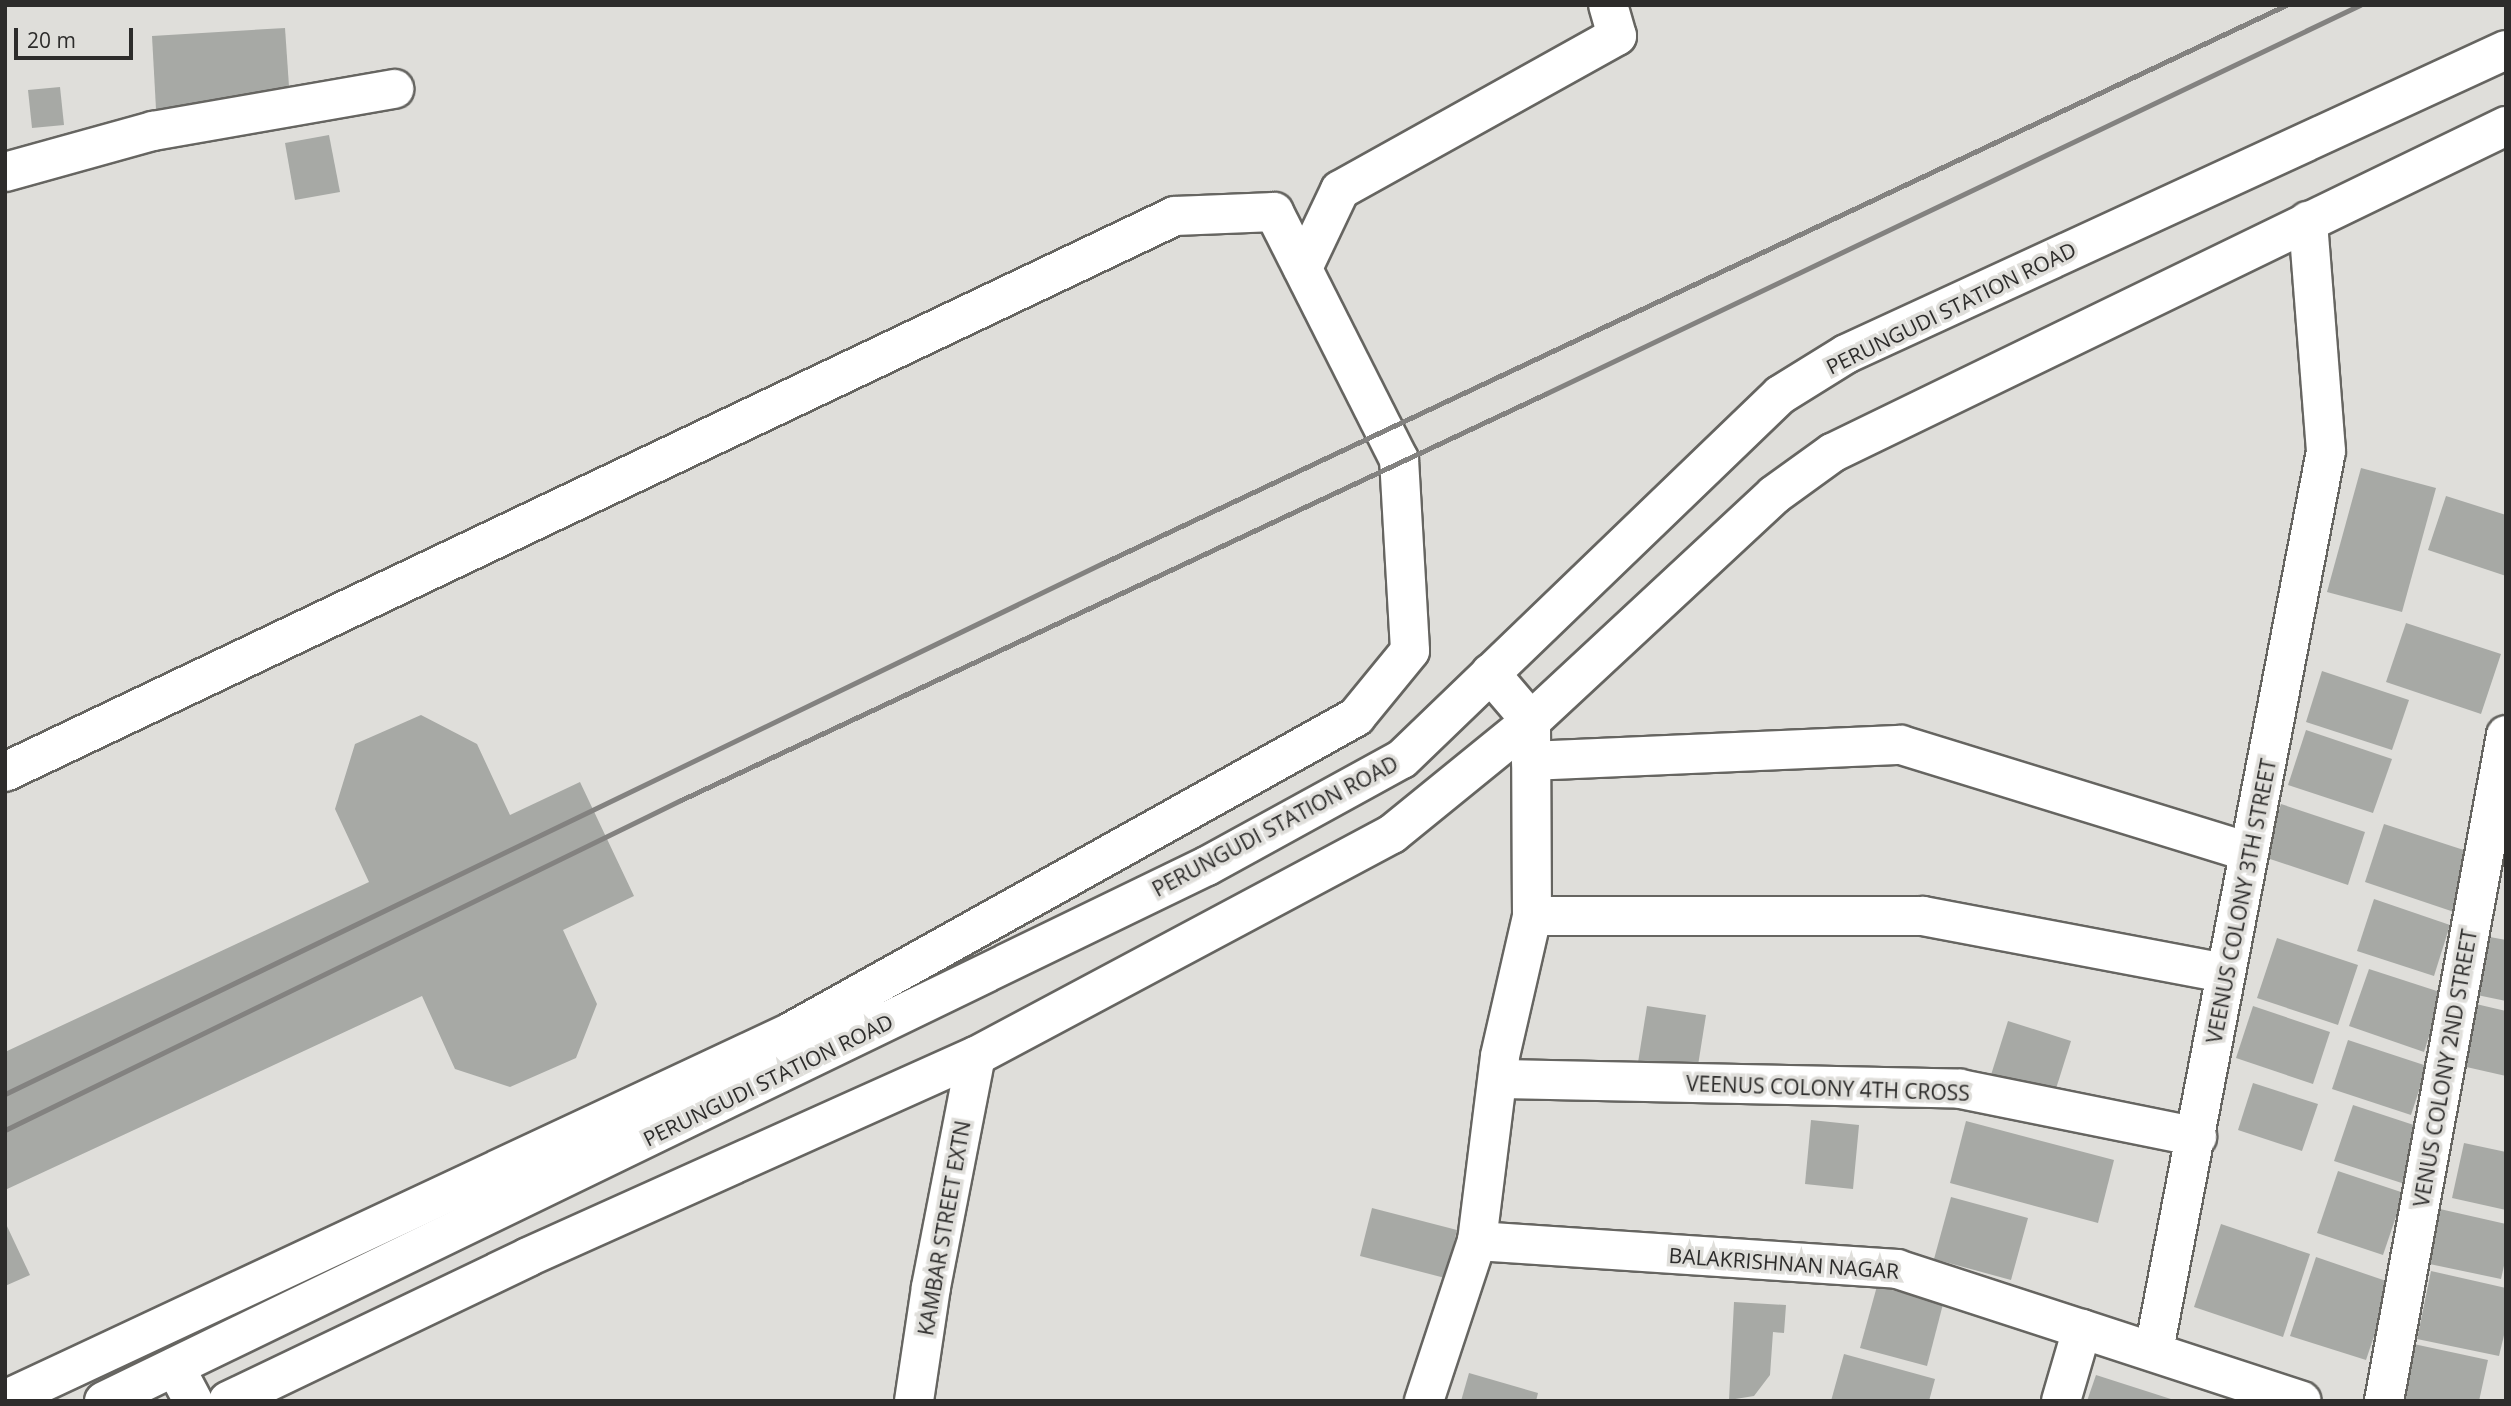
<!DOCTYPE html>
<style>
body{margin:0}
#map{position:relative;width:2511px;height:1406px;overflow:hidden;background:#dfdeda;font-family:"Open Sans",sans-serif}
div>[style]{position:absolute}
.building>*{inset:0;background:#a7a9a5}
.roads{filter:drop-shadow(2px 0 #666561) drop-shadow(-2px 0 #666561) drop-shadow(0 2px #666561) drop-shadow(0 -2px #666561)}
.minor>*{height:38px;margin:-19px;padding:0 19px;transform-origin:19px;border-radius:19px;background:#fff}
.rail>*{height:5px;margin:-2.5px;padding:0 2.5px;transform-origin:2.5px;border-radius:2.5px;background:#838280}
span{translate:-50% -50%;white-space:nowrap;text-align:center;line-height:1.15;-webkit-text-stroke:7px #dfdeda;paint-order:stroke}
.street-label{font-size:21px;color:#2d2c2b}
.frame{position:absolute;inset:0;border:7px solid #2d2c2b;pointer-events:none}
.scale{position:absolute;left:14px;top:28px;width:119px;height:32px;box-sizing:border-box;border:4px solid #2d2c2b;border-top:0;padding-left:9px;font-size:21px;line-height:24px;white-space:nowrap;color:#2d2c2b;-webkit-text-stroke:5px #dfdeda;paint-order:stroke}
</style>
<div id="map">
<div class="building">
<i style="clip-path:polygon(285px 28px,290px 101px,156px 109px,152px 36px)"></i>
<i style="clip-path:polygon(60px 87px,64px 125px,32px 128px,28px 90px)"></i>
<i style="clip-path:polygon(329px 135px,340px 192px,295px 200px,285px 143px)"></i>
<i style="clip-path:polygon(2361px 468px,2436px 488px,2402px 612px,2327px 592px)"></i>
<i style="clip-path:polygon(2446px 496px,2506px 515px,2506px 576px,2428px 550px)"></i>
<i style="clip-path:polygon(2406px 623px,2501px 654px,2481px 714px,2386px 682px)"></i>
<i style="clip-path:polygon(2322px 671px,2409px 700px,2392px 750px,2306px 722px)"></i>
<i style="clip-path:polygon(421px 715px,477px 744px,510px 815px,580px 782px,634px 896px,563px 930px,597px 1004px,576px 1058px,510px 1087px,455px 1069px,422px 996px,5px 1190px,5px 1052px,369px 882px,335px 809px,355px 744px)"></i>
<i style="clip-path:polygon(2306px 730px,2392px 759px,2373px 813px,2288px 785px)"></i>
<i style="clip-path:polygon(2281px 804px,2365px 832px,2348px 885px,2264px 857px)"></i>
<i style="clip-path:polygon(2384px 824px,2476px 854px,2457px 913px,2365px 882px)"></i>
<i style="clip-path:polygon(2374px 899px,2450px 925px,2434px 976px,2357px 951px)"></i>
<i style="clip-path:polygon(2490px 937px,2506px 940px,2506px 1001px,2477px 995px)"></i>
<i style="clip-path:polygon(2277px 938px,2358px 965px,2338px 1025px,2257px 998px)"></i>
<i style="clip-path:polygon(2369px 969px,2443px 993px,2424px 1052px,2349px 1026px)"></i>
<i style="clip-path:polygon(2476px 1004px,2506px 1011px,2506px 1076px,2462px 1066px)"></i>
<i style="clip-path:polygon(1647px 1006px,1706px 1015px,1696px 1078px,1637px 1069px)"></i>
<i style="clip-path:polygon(2253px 1006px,2330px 1032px,2313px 1084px,2236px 1058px)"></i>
<i style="clip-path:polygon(2008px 1021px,2071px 1041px,2054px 1095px,1991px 1075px)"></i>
<i style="clip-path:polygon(2348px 1040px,2427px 1066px,2411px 1115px,2332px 1089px)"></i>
<i style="clip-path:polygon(2253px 1083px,2318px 1104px,2302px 1151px,2238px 1130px)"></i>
<i style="clip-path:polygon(2353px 1105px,2432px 1131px,2414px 1187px,2334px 1161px)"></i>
<i style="clip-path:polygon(1811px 1120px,1859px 1125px,1853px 1189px,1805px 1184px)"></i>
<i style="clip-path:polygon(1966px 1121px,2114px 1160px,2098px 1223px,1950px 1183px)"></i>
<i style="clip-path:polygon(2464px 1143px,2506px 1152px,2506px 1210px,2452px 1198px)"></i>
<i style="clip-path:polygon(2338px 1171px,2404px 1193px,2383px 1255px,2317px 1233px)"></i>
<i style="clip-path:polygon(1951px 1197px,2028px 1218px,2011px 1280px,1934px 1259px)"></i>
<i style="clip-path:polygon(2431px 1207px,2506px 1224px,2506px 1257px,2501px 1279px,2420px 1262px)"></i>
<i style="clip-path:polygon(1372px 1208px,1457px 1230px,1445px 1278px,1360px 1256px)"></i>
<i style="clip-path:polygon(5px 1222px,30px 1275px,5px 1286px)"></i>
<i style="clip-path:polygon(2221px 1224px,2310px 1254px,2283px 1337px,2194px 1307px)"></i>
<i style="clip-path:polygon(2316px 1257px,2392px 1283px,2366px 1360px,2290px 1336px)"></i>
<i style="clip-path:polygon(2431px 1271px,2506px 1288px,2506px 1327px,2499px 1356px,2417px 1339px)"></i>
<i style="clip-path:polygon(1877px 1286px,1943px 1304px,1927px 1366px,1860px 1348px)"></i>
<i style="clip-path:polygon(1734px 1302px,1786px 1305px,1784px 1333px,1773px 1332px,1770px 1375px,1754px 1396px,1729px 1400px)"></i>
<i style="clip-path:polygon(2409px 1343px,2488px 1360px,2479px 1401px,2397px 1401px)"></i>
<i style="clip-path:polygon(1844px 1354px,1935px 1379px,1929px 1401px,1831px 1401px)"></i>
<i style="clip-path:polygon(1469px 1373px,1538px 1393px,1536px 1401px,1461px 1401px)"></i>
<i style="clip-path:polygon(2096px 1375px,2174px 1400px,2174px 1401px,2087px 1401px)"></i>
</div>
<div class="roads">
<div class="minor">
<i style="left:5px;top:172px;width:154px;rotate:-15.5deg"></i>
<i style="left:153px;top:131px;width:245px;rotate:-9.9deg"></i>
<i style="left:1303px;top:268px;width:86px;rotate:-64.6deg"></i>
<i style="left:1340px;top:190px;width:317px;rotate:-29.1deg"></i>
<i style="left:1617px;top:36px;width:32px;rotate:-106deg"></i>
<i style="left:1531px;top:761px;width:370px;rotate:-2.5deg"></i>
<i style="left:1901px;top:745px;width:364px;rotate:17.1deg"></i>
<i style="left:5px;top:772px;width:1295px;rotate:-25.42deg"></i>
<i style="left:1175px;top:216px;width:99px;rotate:-2.3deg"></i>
<i style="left:1274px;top:212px;width:277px;rotate:63.2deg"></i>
<i style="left:1399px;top:459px;width:192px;rotate:86.7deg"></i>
<i style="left:1410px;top:651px;width:85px;rotate:129.3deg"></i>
<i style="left:1356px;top:717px;width:649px;rotate:150.87deg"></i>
<i style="left:789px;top:1033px;width:866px;rotate:154.92deg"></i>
<i style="left:1532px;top:916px;width:391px"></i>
<i style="left:1923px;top:916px;width:308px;rotate:10.7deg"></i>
<i style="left:1498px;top:1079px;width:462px;rotate:1.2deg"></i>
<i style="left:1960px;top:1089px;width:242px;rotate:11.4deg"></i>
<i style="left:1477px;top:1241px;width:421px;rotate:3.8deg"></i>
<i style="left:1897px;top:1269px;width:194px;rotate:18deg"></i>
<i style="left:2154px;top:1350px;width:915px;rotate:-79.17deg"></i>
<i style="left:2326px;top:451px;width:231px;rotate:-94.5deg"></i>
<i style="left:175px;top:1367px;width:38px;rotate:62deg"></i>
<i style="left:104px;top:1401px;width:1226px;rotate:-25.88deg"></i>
<i style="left:1207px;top:866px;width:222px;rotate:-28.8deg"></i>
<i style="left:1402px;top:759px;width:525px;rotate:-43.92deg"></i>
<i style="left:1780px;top:395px;width:78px;rotate:-31.8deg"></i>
<i style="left:1846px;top:354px;width:727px;rotate:-24.73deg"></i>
<i style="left:228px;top:1401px;width:333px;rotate:-25.6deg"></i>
<i style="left:528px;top:1257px;width:491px;rotate:-24.2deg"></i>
<i style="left:976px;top:1056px;width:472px;rotate:-28.1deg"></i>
<i style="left:1392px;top:834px;width:179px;rotate:-39.1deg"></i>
<i style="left:1531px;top:721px;width:332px;rotate:-42.9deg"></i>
<i style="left:1774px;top:495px;width:72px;rotate:-35.9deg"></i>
<i style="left:1832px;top:453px;width:749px;rotate:-25.88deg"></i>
<i style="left:914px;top:1401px;width:115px;rotate:-81.5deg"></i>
<i style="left:931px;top:1287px;width:235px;rotate:-79deg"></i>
<i style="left:1424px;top:1401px;width:169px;rotate:-71.7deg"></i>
<i style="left:1477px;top:1241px;width:186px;rotate:-82.9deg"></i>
<i style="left:1500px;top:1056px;width:144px;rotate:-77.1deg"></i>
<i style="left:1532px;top:916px;width:195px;rotate:-90.3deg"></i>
<i style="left:1531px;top:721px;width:63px;rotate:-130.5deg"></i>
<i style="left:2061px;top:1401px;width:75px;rotate:-73.7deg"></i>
<i style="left:2082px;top:1329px;width:231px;rotate:18.1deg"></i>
<i style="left:2384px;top:1401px;width:677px;rotate:-79.62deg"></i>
</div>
</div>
<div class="rail">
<i style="left:5px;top:1094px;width:1220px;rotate:-25.81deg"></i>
<i style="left:1103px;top:563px;width:1308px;rotate:-25.25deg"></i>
<i style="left:5px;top:1130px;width:752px;rotate:-26.02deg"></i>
<i style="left:681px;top:800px;width:955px;rotate:-25.17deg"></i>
<i style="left:1545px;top:394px;width:903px;rotate:-25.52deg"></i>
</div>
<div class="street-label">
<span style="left:1951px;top:308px;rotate:-26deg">PERUNGUDI STATION ROAD</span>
<span style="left:1275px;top:826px;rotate:-28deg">PERUNGUDI STATION ROAD</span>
<span style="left:2241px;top:901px;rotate:-79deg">VEENUS COLONY 3TH STREET</span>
<span style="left:2445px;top:1068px;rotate:-80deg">VENUS COLONY 2ND STREET</span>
<span style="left:768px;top:1080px;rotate:-26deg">PERUNGUDI STATION ROAD</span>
<span style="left:1828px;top:1088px;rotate:2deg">VEENUS COLONY 4TH CROSS</span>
<span style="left:944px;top:1228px;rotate:-80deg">KAMBAR STREET EXTN</span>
<span style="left:1784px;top:1263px;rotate:4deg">BALAKRISHNAN NAGAR</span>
</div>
<div class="frame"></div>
<div class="scale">20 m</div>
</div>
